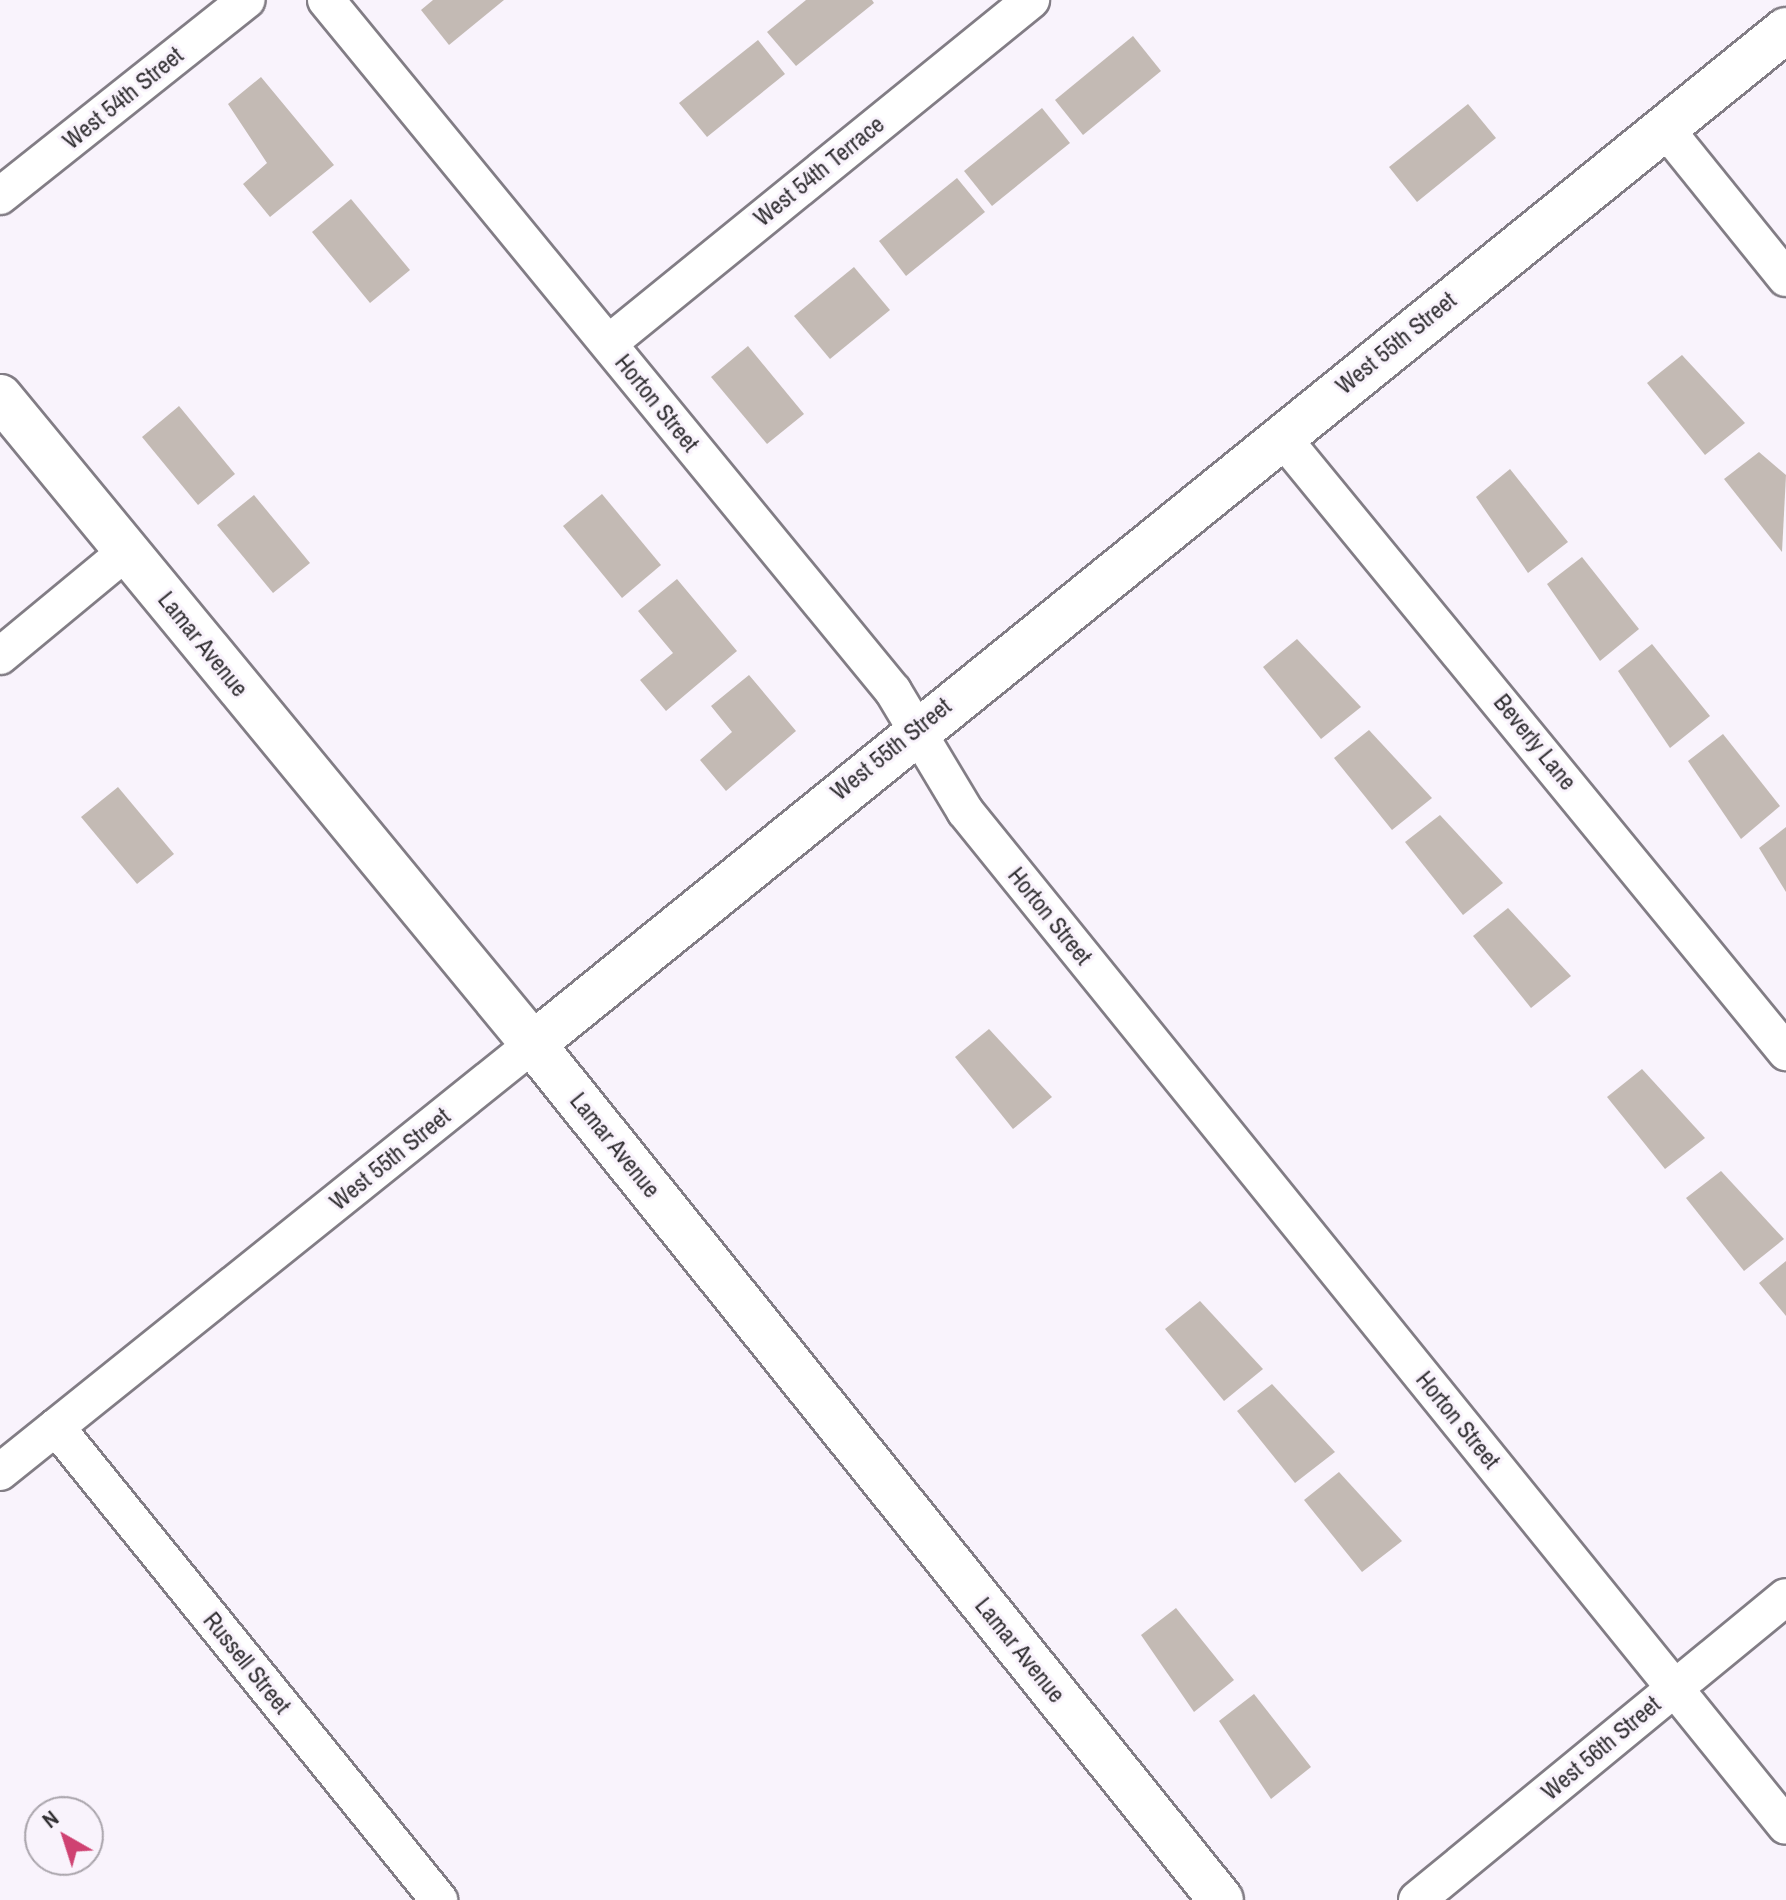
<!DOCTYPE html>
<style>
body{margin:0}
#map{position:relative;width:1786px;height:1900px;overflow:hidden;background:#f9f3fc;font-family:"Archivo Narrow",sans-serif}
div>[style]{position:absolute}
.building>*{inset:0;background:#c3bab4}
.roads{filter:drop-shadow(2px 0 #827d85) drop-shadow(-2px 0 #827d85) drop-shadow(0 2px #827d85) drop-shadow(0 -2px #827d85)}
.street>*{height:36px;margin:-18px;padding:0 18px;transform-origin:18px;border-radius:18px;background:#fff}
.secondary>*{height:44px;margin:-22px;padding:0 22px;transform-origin:22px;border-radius:22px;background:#fff}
span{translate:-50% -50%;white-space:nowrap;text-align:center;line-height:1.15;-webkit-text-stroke:6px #f9f3fc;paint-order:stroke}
.street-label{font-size:24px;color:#333134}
.north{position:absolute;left:24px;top:1796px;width:80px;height:80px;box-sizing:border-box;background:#f9f3fc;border:2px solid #aaa5ac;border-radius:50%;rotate:321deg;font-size:22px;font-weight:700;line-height:32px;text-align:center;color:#333134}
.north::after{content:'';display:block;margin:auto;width:28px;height:36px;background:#cf4272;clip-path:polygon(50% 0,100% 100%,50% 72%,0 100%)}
</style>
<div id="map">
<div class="building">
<i style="clip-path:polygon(433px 0,504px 0,449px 45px,421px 10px)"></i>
<i style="clip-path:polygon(806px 0,872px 0,874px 3px,796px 66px,767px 32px)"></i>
<i style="clip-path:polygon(1133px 36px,1161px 71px,1083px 135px,1055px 100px)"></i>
<i style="clip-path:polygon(758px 40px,785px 74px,707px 137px,679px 103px)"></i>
<i style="clip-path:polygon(261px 77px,334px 165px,270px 217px,243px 184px,267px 163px,228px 104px)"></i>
<i style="clip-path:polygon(1468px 104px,1496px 138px,1417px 202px,1389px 167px)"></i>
<i style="clip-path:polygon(1042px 108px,1070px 143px,992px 206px,964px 171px)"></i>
<i style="clip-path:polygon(957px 178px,985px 212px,906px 276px,879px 241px)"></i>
<i style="clip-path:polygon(351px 199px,410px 270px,370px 303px,312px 232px)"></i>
<i style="clip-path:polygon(854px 267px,890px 310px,830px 359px,794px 316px)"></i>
<i style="clip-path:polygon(748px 346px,804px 414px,767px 444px,711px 377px)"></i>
<i style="clip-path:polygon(1682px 355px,1745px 423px,1705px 455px,1647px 383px)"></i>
<i style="clip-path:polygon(179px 406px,235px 474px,198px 505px,142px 437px)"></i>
<i style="clip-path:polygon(1759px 452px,1786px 475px,1782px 552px,1724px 479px)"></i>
<i style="clip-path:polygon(1510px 469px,1568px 542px,1528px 573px,1476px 497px)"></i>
<i style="clip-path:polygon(602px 494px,661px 565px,622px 598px,563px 526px)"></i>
<i style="clip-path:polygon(254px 495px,310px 563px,273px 593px,217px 525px)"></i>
<i style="clip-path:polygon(1582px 557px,1639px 629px,1600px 661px,1547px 584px)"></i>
<i style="clip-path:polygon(677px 579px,737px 651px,666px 711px,640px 680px,673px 653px,638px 611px)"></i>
<i style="clip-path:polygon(1297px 639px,1361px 707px,1321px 739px,1263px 667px)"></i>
<i style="clip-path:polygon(1652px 644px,1710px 716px,1670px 748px,1618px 671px)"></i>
<i style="clip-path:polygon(749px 675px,796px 731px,726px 791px,700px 760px,732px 732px,711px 706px)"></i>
<i style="clip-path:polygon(1369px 730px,1432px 798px,1392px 830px,1334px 758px)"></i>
<i style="clip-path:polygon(1723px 734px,1780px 806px,1741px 839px,1688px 761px)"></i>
<i style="clip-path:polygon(118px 787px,174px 854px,137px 884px,81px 817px)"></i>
<i style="clip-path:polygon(1440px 815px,1503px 883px,1463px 915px,1405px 842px)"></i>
<i style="clip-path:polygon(1786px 827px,1786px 892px,1759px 848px)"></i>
<i style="clip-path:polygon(1508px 908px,1571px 976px,1531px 1008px,1473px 936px)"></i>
<i style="clip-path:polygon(989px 1029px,1052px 1097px,1013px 1129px,955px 1057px)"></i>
<i style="clip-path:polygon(1642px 1069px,1705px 1138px,1665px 1169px,1607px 1097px)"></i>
<i style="clip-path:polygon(1721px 1171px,1784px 1239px,1744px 1271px,1686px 1198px)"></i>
<i style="clip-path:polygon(1786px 1261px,1786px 1316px,1759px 1283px)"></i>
<i style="clip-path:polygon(1200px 1301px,1263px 1369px,1224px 1401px,1165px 1329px)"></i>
<i style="clip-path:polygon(1272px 1384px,1335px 1452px,1295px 1483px,1237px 1411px)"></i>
<i style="clip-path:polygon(1339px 1472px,1402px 1541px,1362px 1572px,1304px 1500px)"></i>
<i style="clip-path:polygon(1176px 1608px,1234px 1680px,1194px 1712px,1141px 1635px)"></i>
<i style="clip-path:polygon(1254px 1694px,1311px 1767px,1271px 1799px,1219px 1721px)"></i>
</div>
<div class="roads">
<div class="street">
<i style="left:326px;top:0;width:894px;rotate:50.63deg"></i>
<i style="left:893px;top:691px;width:140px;rotate:59deg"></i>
<i style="left:965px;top:811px;width:1305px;rotate:51.03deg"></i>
<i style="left:1664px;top:127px;width:194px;rotate:51.1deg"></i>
<i style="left:0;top:196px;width:315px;rotate:-38.5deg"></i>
<i style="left:609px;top:343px;width:544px;rotate:-39.1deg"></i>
<i style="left:1281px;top:436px;width:797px;rotate:50.65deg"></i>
<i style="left:0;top:656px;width:165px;rotate:-39.6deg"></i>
<i style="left:56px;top:1427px;width:609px;rotate:51deg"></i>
<i style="left:0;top:1472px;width:684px;rotate:-38.76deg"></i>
<i style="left:1417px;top:1900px;width:477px;rotate:-39.4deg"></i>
</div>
<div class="secondary">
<i style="left:0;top:397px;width:838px;rotate:50.52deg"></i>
<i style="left:533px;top:1044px;width:1098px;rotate:51.21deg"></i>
<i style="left:533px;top:1044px;width:1612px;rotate:-38.98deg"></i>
</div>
</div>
<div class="street-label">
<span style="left:123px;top:98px;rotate:-39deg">West 54th Street</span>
<span style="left:819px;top:171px;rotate:-39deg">West 54th Terrace</span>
<span style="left:1396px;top:343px;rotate:-39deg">West 55th Street</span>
<span style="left:657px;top:403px;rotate:51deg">Horton Street</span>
<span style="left:203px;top:644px;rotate:51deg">Lamar Avenue</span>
<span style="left:1535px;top:742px;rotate:51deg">Beverly Lane</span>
<span style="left:891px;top:749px;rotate:-39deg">West 55th Street</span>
<span style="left:1050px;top:916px;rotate:51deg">Horton Street</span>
<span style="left:615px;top:1145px;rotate:51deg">Lamar Avenue</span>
<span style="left:390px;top:1159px;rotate:-39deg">West 55th Street</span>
<span style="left:1458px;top:1420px;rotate:51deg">Horton Street</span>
<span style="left:1020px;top:1650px;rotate:51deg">Lamar Avenue</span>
<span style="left:247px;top:1663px;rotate:51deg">Russell Street</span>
<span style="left:1601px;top:1748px;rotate:-40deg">West 56th Street</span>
</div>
<div class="north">N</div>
</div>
